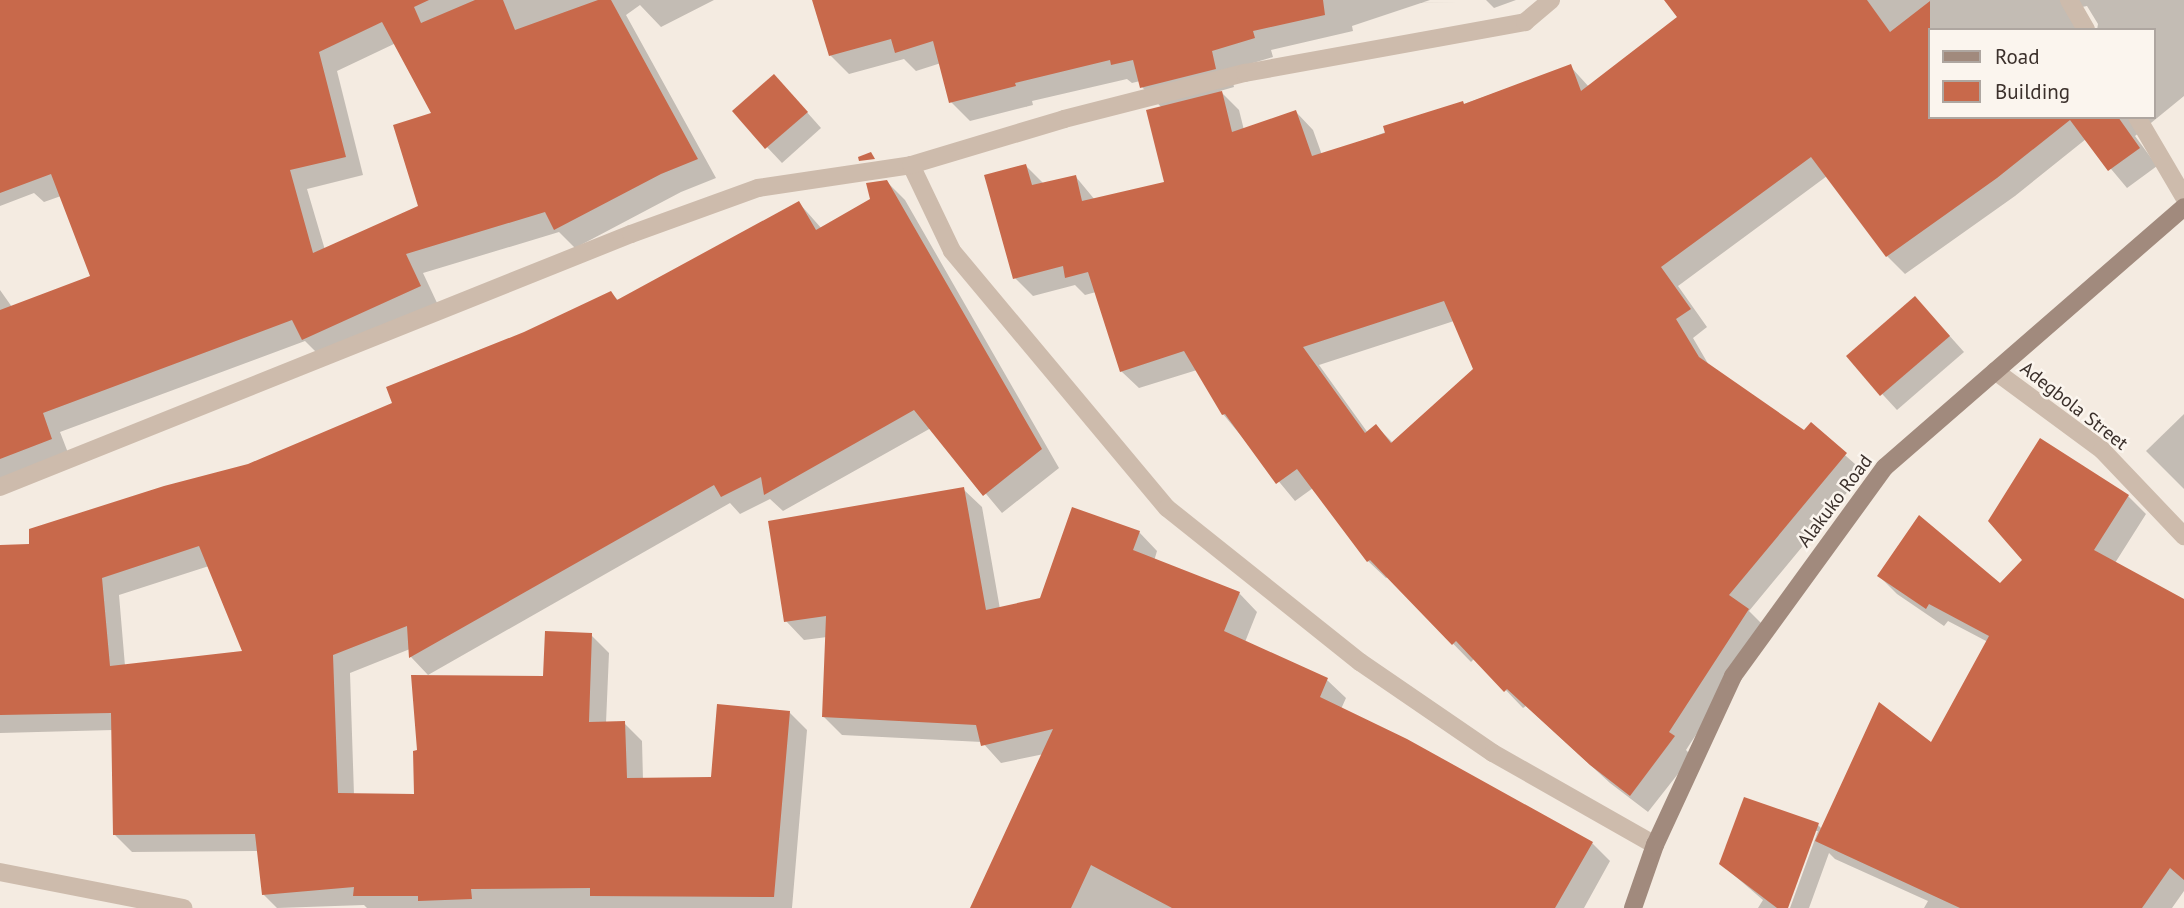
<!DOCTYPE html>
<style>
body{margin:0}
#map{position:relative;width:2184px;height:908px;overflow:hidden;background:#f4ebe1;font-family:"PT Sans",sans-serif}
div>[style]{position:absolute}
.shadow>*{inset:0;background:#0003}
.building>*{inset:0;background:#c8694b}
.street>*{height:18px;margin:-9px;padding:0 9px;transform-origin:9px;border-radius:9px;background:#cdbbac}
.secondary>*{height:18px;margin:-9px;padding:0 9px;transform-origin:9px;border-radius:9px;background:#a18a7d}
span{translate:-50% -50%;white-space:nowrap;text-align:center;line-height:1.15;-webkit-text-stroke:5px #fbf5ee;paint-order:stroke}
.street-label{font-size:19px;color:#3b302b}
.legend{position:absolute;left:1928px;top:28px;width:228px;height:91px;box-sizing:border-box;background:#fbf5ee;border:2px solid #aea6a0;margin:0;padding:9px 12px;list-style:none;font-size:21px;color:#3b302b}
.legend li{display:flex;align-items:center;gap:14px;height:35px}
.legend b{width:35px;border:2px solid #aea6a0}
</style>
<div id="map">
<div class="shadow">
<i style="clip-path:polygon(evenodd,0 0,714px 0,661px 27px,640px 5px,626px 15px,716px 178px,681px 192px,575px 248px,559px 232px,423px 273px,438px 305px,322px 358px,305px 341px,60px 432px,70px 458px,0 485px,0 290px,12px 307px,92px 277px,61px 196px,44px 202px,34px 193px,0 206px,0 0,396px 43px,434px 114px,420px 207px,325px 250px,307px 189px,363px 175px,337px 71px,396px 43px)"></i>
<i style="clip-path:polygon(evenodd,814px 0,1430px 0,1352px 26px,1353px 31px,1271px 50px,1273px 57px,1230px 70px,1234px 87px,1220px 91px,1239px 110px,1244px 130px,1296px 112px,1313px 130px,1322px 155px,1570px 66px,1589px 87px,1680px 17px,1667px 0,2184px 0,2184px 96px,2135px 136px,2157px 166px,2127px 188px,2086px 139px,2015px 196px,1905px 274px,1887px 256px,1827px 176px,1678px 286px,1707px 327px,1693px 338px,1710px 367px,1805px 433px,1811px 425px,1864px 472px,1749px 611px,1766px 628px,1686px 750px,1692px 756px,1648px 812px,1610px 783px,1526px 706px,1523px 708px,1475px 658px,1471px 662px,1388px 577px,1386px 578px,1368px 561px,1313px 488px,1295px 501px,1223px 414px,1197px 370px,1139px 388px,1121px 371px,1096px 292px,1085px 295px,1075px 285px,1033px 296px,1015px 278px,1026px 166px,1044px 184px,1076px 177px,1095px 200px,1166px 184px,1162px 108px,1142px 87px,1140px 81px,1132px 83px,1127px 79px,1032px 101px,1033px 105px,970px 121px,951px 102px,941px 63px,916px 71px,904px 59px,849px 74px,830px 55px,814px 0,2087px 6px,2098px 24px,2097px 30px,2154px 30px,2154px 117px,1930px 117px,1930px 30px,2079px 30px,2082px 7px,2087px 6px,814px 0,1454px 321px,1475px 369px,1393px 443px,1376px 426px,1368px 433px,1319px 365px,1454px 321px)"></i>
<i style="clip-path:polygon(1486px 0,1516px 0,1494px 8px)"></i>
<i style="clip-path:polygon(789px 92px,821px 128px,782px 163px,734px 112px)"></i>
<i style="clip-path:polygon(evenodd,887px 182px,905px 200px,1059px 468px,1002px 513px,931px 428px,783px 511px,770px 499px,740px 514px,730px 503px,428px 675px,411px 657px,410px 649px,350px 673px,354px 795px,416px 796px,591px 635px,609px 653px,606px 723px,624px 723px,642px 741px,643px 780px,713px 779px,789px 712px,807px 730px,792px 908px,367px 908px,364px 905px,277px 908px,263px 894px,259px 851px,132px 852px,114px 834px,113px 730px,0 733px,0 547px,31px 546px,249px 466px,395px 404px,524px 334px,611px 293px,619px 301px,799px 203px,822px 229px,873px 200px,887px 182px,209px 566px,244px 652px,125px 666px,119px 595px,209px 566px)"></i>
<i style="clip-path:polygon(1930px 314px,1964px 352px,1897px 410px,1848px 357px)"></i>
<i style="clip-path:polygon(2184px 414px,2184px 489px,2146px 451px)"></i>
<i style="clip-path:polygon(2041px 441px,2128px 496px,2146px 514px,2115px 563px,2184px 606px,2184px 891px,2172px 908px,1924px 908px,1928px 901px,1835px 859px,1829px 853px,1809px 908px,1790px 908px,1818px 831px,1814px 831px,1787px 908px,1758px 908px,1763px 900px,1721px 864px,1818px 825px,1822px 829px,1932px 744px,1988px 642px,1948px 621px,1944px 626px,1897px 594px,1879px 576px,2000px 585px,2025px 560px)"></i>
<i style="clip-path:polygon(963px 489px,982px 507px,1000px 609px,1041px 600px,1139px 532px,1157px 551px,1154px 561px,1239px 593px,1257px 612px,1245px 642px,1327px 680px,1346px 698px,1341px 709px,1592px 843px,1610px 861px,1584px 908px,972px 908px,1044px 754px,1001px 763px,982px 742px,842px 735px,824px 717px,827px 637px,804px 640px,786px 621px)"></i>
</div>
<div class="building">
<i style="clip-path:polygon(evenodd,0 0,429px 0,414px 7px,421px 23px,475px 0,503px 0,515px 30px,598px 0,611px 0,698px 159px,661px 174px,554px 230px,545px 212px,406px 254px,421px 286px,302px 340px,292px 320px,43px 413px,52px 439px,0 459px,0 310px,90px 276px,51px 174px,0 193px,0 0,382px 22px,431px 113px,393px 125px,418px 206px,313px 253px,290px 170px,346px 157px,319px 52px,382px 22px)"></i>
<i style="clip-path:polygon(812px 0,1323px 0,1325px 15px,1253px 31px,1255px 38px,1212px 51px,1216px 69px,1140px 88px,1133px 60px,1111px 65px,1110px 60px,1015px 83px,1016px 86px,949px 103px,933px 41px,895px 53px,891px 39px,829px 56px)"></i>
<i style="clip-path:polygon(evenodd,1664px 0,1867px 0,1890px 32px,1930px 1px,1930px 117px,2118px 117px,2140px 148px,2108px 171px,2070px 120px,1997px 178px,1886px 257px,1811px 157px,1661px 267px,1691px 309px,1676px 319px,1699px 357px,1804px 430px,1811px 422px,1847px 453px,1729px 595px,1749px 609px,1669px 732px,1675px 736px,1630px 796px,1590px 765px,1507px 689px,1504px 692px,1456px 641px,1452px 645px,1370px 560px,1367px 562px,1297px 469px,1276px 484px,1225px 414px,1222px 415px,1184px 351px,1120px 372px,1088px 272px,1065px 278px,1063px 266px,1013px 279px,984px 175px,1026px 164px,1032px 185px,1076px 175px,1082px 201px,1164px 182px,1146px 110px,1222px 91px,1232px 132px,1296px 110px,1312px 156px,1385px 133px,1383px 126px,1463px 101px,1464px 104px,1571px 64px,1581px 91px,1677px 17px,1664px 0,1444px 301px,1473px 369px,1391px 443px,1376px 424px,1365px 433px,1303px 347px,1444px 301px)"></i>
<i style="clip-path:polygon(774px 74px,808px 112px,765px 149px,732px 111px)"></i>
<i style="clip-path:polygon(871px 152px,875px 159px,859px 161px,858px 157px)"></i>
<i style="clip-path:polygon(evenodd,887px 180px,1042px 449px,983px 496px,914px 410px,764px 495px,761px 477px,721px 497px,714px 485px,409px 658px,407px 626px,333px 655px,338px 793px,414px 794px,413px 751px,417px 750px,411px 675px,543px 676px,545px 631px,592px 633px,589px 722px,625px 721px,627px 778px,711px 777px,717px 704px,790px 711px,774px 897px,590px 896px,590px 888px,471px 889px,472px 899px,418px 901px,418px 896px,353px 896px,354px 887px,262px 895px,255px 834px,113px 835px,111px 713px,0 715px,0 545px,29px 544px,29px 529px,164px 486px,248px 464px,392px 403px,386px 387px,524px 332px,611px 291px,617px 300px,799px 201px,816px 230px,870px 199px,866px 183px,887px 180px,199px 546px,242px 651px,110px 666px,102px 578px,199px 546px)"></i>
<i style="clip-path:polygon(1915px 296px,1950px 336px,1880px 396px,1846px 356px)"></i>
<i style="clip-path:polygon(2040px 438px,2129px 495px,2094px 550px,2184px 599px,2184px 880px,2170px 868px,2142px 908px,1960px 908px,1815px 841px,1879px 702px,1931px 742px,1989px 636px,1929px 604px,1926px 609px,1877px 576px,1919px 515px,2000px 583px,2022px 560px,1988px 521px)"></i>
<i style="clip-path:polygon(964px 487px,986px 610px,1040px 598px,1072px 507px,1140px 531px,1133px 550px,1240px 592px,1224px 631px,1328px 678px,1320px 697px,1407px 739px,1593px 842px,1555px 908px,1172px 908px,1091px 865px,1071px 908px,970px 908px,1053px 729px,981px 746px,976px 725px,822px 717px,826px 616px,784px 622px,768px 521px)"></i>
<i style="clip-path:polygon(1744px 797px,1819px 823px,1788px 908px,1777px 908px,1719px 864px)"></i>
</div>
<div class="street">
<i style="left:2069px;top:0;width:34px;rotate:60deg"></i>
<i style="left:2137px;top:117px;width:93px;rotate:59.6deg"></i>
<i style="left:911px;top:165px;width:95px;rotate:64.5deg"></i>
<i style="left:952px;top:251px;width:335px;rotate:50.1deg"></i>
<i style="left:1167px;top:508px;width:247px;rotate:38.6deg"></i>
<i style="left:1360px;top:662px;width:161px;rotate:34.4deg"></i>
<i style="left:1493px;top:753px;width:186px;rotate:29.6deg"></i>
<i style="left:1995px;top:371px;width:133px;rotate:36.4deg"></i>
<i style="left:2102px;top:450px;width:119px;rotate:46.4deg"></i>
<i style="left:0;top:487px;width:680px;rotate:-21.85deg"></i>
<i style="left:631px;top:234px;width:135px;rotate:-19.9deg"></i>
<i style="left:758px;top:188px;width:155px;rotate:-8.5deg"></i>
<i style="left:911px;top:165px;width:160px;rotate:-16.7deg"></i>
<i style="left:1064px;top:119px;width:187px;rotate:-14.3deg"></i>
<i style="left:1245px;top:73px;width:285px;rotate:-10.3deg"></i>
<i style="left:1525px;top:22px;width:34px;rotate:-40deg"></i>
<i style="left:0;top:872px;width:187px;rotate:11.1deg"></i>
</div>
<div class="secondary">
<i style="left:1633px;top:908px;width:67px;rotate:-70.8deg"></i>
<i style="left:1655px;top:845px;width:186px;rotate:-65.2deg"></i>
<i style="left:1733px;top:676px;width:258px;rotate:-54deg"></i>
<i style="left:1885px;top:467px;width:396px;rotate:-41deg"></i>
</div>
<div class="street-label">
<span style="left:2074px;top:406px;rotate:38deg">Adegbola Street</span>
<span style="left:1835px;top:501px;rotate:-53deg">Alakuko Road</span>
</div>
<ul class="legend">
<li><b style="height:9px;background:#a18a7d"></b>Road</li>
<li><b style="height:19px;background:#c8694b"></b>Building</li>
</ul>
</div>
